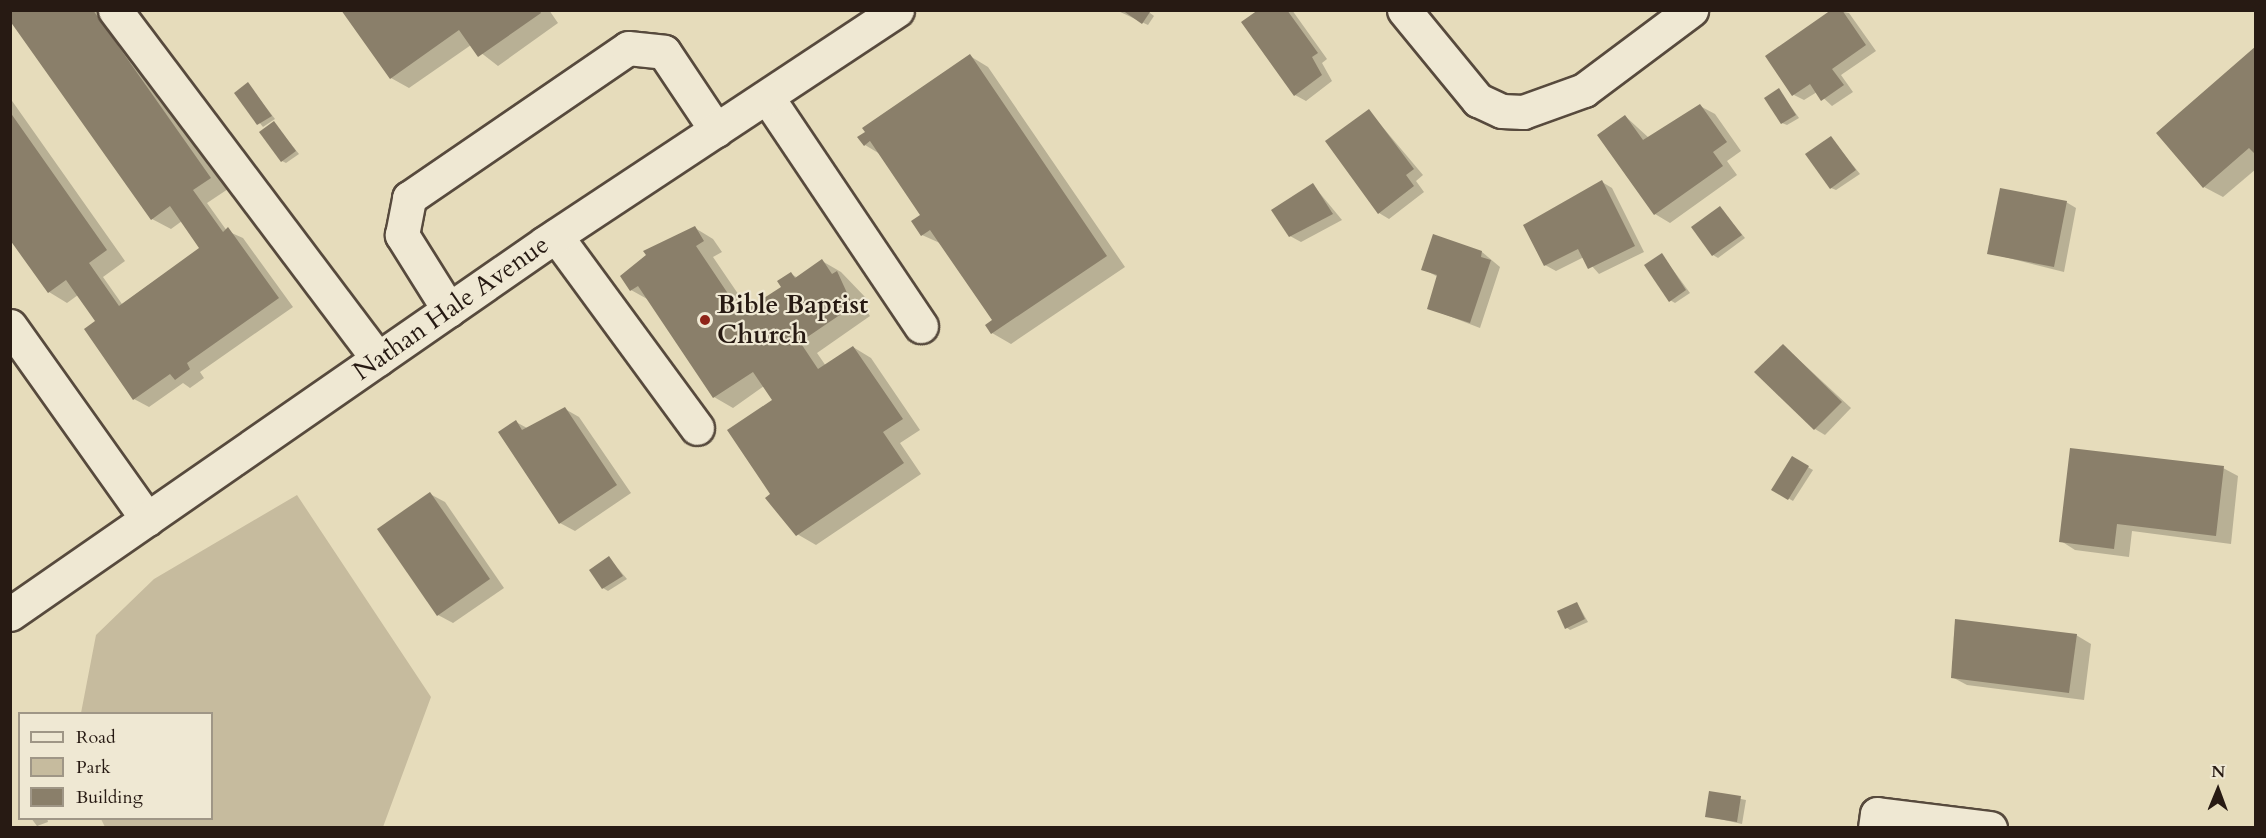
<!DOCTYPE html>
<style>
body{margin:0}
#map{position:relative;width:2266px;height:838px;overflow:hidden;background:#e6dcbb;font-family:Cardo,serif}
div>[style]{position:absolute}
.green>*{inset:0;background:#c6bb9e}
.shadow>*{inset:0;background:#0003}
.building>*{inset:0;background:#8a7f6a}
.roads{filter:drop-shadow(2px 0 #574a3d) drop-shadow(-2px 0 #574a3d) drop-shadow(0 2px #574a3d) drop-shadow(0 -2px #574a3d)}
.minor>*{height:33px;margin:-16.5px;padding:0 16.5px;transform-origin:16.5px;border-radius:16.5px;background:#efe8d3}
.dots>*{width:16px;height:16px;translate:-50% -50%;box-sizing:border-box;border:3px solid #efe8d3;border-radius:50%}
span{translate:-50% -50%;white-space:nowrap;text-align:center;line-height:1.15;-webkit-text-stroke:4.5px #efe8d3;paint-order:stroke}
.poi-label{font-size:26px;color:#271a13;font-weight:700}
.left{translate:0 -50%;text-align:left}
.street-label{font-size:26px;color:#271a13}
.frame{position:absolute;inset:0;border:12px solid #271a13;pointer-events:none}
.legend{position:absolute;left:18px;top:712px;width:195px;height:108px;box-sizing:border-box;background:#efe8d3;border:2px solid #9f9686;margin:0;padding:8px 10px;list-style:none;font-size:18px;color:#271a13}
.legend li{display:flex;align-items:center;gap:12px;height:30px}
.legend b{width:30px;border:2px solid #9f9686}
.north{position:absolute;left:2188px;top:760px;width:60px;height:60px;-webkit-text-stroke:4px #efe8d3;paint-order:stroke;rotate:1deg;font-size:16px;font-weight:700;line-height:24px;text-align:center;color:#271a13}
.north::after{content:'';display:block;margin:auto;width:21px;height:27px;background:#271a13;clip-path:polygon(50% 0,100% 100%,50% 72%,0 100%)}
</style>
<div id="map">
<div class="green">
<i style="clip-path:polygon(297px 495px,431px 697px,383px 827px,105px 827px,101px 819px,212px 818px,212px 714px,81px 713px,96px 635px,154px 579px)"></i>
</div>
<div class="shadow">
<i style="clip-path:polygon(10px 10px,102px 10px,228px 189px,207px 203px,227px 231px,243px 238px,293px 307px,200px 372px,204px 378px,190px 388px,183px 383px,149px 407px,134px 399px,98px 321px,78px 295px,67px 303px,49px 292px,10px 237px,10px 98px,125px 261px,103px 277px,122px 304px,201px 248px,182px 221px,171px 229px,152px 219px)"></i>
<i style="clip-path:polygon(343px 10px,549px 10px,558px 23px,498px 66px,471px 45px,409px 88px,391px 78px)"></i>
<i style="clip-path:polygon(1116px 10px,1146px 10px,1154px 16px,1148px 25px)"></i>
<i style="clip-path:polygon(1260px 10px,1292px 10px,1327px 59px,1322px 63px,1332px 81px,1306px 101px,1295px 95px)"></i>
<i style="clip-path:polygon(1833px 10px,1849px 13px,1876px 51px,1841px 75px,1853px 92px,1832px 106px,1817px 92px,1804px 100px,1794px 95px)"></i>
<i style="clip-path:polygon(2256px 48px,2256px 169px,2223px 197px,2204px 187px)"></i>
<i style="clip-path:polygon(970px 56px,988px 67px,1125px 267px,1011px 344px,992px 333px,987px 325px,994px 321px,942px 244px,922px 235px,922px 215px,880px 154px,865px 145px)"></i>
<i style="clip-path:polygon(248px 84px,275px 119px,263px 127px,236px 93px)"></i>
<i style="clip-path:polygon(1779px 90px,1799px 118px,1787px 125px,1782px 123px)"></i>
<i style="clip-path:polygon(1700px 106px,1715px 114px,1741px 151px,1727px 161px,1737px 175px,1670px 223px,1655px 214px,1625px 116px,1649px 138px)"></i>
<i style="clip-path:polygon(1369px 111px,1423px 175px,1416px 181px,1424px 192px,1389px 219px,1379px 213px)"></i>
<i style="clip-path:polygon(274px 123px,299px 154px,286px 163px,282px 161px)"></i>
<i style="clip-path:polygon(1831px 138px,1860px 174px,1836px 190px,1831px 188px)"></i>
<i style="clip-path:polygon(1602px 182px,1612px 188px,1644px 252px,1599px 274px,1584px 257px,1556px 271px,1545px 265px,1525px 225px)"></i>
<i style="clip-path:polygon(1313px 185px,1342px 220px,1301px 242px,1290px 236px)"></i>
<i style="clip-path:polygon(2066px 202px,2076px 208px,2064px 272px,1989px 253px)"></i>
<i style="clip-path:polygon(1720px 208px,1745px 238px,1718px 258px,1713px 255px)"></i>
<i style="clip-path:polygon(695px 228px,713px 239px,722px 252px,713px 257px,749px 310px,783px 287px,791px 274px,798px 278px,822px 261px,841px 272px,866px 298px,860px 301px,870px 316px,817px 353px,826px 366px,853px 347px,871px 358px,920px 430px,900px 443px,921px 474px,816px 545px,797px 534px,772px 495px,774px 400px,764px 386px,733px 408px,714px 397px,649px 300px,631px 290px)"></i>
<i style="clip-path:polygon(1482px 252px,1500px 267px,1480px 328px,1428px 308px,1438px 277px,1423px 269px)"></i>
<i style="clip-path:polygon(1662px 255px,1690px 293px,1675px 303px,1670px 300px)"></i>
<i style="clip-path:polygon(1783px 345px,1851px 408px,1825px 435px,1815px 429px)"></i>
<i style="clip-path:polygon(565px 409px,579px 417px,631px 493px,575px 531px,560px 523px,516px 422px,527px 428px)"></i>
<i style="clip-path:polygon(1792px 458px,1813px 470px,1793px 501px,1773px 489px)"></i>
<i style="clip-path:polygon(2223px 468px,2238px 476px,2231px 544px,2132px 531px,2129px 557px,2075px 550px,2061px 541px)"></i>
<i style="clip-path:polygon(430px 494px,445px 502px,504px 588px,453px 623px,438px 615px)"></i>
<i style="clip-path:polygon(609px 558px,627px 579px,608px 591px,603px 588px)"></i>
<i style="clip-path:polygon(1577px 603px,1588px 622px,1570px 630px,1566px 627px)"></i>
<i style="clip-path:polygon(2076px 635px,2091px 644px,2084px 700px,1967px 685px,1952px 677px)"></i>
<i style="clip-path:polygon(1711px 793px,1746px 800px,1742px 824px,1706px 816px)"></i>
<i style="clip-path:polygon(31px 818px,47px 818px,48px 822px,37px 826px)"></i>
</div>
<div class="building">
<i style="clip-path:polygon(10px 10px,93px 10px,211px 178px,193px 190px,223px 232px,228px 227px,279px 298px,187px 363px,190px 369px,175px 380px,170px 374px,133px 400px,84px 329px,95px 321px,66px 280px,48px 293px,10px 240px,10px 112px,107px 250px,89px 263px,119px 306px,199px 248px,170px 206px,151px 220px,10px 21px)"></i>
<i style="clip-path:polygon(341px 10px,539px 10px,541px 13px,478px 57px,459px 30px,390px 79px)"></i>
<i style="clip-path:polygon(1122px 10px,1148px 10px,1150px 12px,1142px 24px)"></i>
<i style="clip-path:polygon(1258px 10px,1287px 10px,1318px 53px,1312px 57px,1322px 75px,1294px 96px,1241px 22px)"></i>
<i style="clip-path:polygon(1831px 10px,1842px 10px,1866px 45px,1832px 69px,1844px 85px,1821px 101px,1810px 84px,1792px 96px,1765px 56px)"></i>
<i style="clip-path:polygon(2256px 46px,2256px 155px,2249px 148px,2203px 188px,2156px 133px)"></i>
<i style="clip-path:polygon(970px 54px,1107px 256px,991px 334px,985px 325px,992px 320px,930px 230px,921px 236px,911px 221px,920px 215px,870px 141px,864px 146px,857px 137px,865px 132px,862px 128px)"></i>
<i style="clip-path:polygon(248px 82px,272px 116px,257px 125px,234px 93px)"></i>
<i style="clip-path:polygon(1779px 88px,1796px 115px,1781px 124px,1764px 98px)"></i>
<i style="clip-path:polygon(1700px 104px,1727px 142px,1713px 152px,1723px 166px,1654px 215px,1597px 135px,1625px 115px,1643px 140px)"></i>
<i style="clip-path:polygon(1369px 109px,1414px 169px,1406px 175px,1414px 186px,1378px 214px,1325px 141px)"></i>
<i style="clip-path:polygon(274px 121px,296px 151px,281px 162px,259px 132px)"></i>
<i style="clip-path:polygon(1831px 136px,1856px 170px,1830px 189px,1805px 154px)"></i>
<i style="clip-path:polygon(1602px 180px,1635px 246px,1588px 269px,1578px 249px,1544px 266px,1523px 225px)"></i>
<i style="clip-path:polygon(1313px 183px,1333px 214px,1289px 237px,1271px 210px)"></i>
<i style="clip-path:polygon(2000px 188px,2067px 201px,2054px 267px,1987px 254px)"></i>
<i style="clip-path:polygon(1720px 206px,1742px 235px,1712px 256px,1691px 227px)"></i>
<i style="clip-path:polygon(695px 226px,704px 241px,696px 246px,741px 313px,781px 287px,777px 281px,791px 272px,795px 278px,822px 259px,832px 274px,837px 271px,853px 306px,800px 342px,818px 369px,853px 346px,903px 419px,883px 432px,904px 463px,796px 536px,765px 498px,770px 494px,727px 430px,772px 400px,753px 372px,713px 398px,638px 286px,630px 291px,620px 276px,646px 255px,643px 251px)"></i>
<i style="clip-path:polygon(1433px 234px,1482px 251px,1481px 257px,1491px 260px,1470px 323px,1427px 309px,1437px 275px,1421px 270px)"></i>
<i style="clip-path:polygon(1662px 253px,1686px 290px,1669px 302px,1644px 265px)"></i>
<i style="clip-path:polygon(1783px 344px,1842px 402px,1814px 430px,1754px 372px)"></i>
<i style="clip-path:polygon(565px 407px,617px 485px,559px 524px,498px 432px,516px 420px,522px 430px)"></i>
<i style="clip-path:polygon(2070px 448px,2224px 466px,2216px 536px,2117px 524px,2114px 549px,2059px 542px)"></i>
<i style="clip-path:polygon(1792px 456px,1809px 466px,1788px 500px,1771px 490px)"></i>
<i style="clip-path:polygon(430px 492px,490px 579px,437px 616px,377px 529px)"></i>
<i style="clip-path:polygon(609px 556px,623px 576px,602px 589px,589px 570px)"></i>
<i style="clip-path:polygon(1577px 602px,1585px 619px,1565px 629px,1557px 611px)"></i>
<i style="clip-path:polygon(1955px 619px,2077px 634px,2069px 693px,1951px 678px)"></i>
<i style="clip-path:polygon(1709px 791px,1741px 796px,1737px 822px,1705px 817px)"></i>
</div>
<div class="roads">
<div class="minor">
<i style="left:115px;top:10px;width:437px;rotate:53deg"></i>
<i style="left:1404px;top:10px;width:117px;rotate:50.6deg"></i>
<i style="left:1478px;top:100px;width:26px;rotate:25deg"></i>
<i style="left:1502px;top:111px;width:21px;rotate:3deg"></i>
<i style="left:1523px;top:112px;width:65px;rotate:-19.8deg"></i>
<i style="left:1584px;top:90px;width:134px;rotate:-36.8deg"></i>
<i style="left:767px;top:97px;width:276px;rotate:56.1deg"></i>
<i style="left:556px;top:236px;width:238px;rotate:53.7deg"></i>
<i style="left:449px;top:310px;width:89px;rotate:-122.1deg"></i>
<i style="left:402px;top:235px;width:38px;rotate:-79deg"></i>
<i style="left:409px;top:198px;width:265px;rotate:-34.4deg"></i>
<i style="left:628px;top:48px;width:36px;rotate:6deg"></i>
<i style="left:664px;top:52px;width:94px;rotate:56.3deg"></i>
<i style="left:10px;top:326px;width:237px;rotate:54.6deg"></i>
<i style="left:10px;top:614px;width:651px;rotate:-34.74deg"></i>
<i style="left:545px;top:243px;width:422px;rotate:-33.5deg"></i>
<i style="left:1875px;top:828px;width:14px;rotate:-82deg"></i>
<i style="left:1877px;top:814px;width:114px;rotate:7.1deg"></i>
</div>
</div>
<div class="dots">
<i style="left:705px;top:320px;background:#8f2418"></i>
</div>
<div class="poi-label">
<span class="left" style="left:717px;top:320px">Bible Baptist<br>Church</span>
</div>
<div class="street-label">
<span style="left:451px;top:308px;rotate:-35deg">Nathan Hale Avenue</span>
</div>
<div class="frame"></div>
<ul class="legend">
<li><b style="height:8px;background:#efe8d3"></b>Road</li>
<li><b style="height:16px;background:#c6bb9e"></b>Park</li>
<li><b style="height:16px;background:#8a7f6a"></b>Building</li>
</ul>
<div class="north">N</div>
</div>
